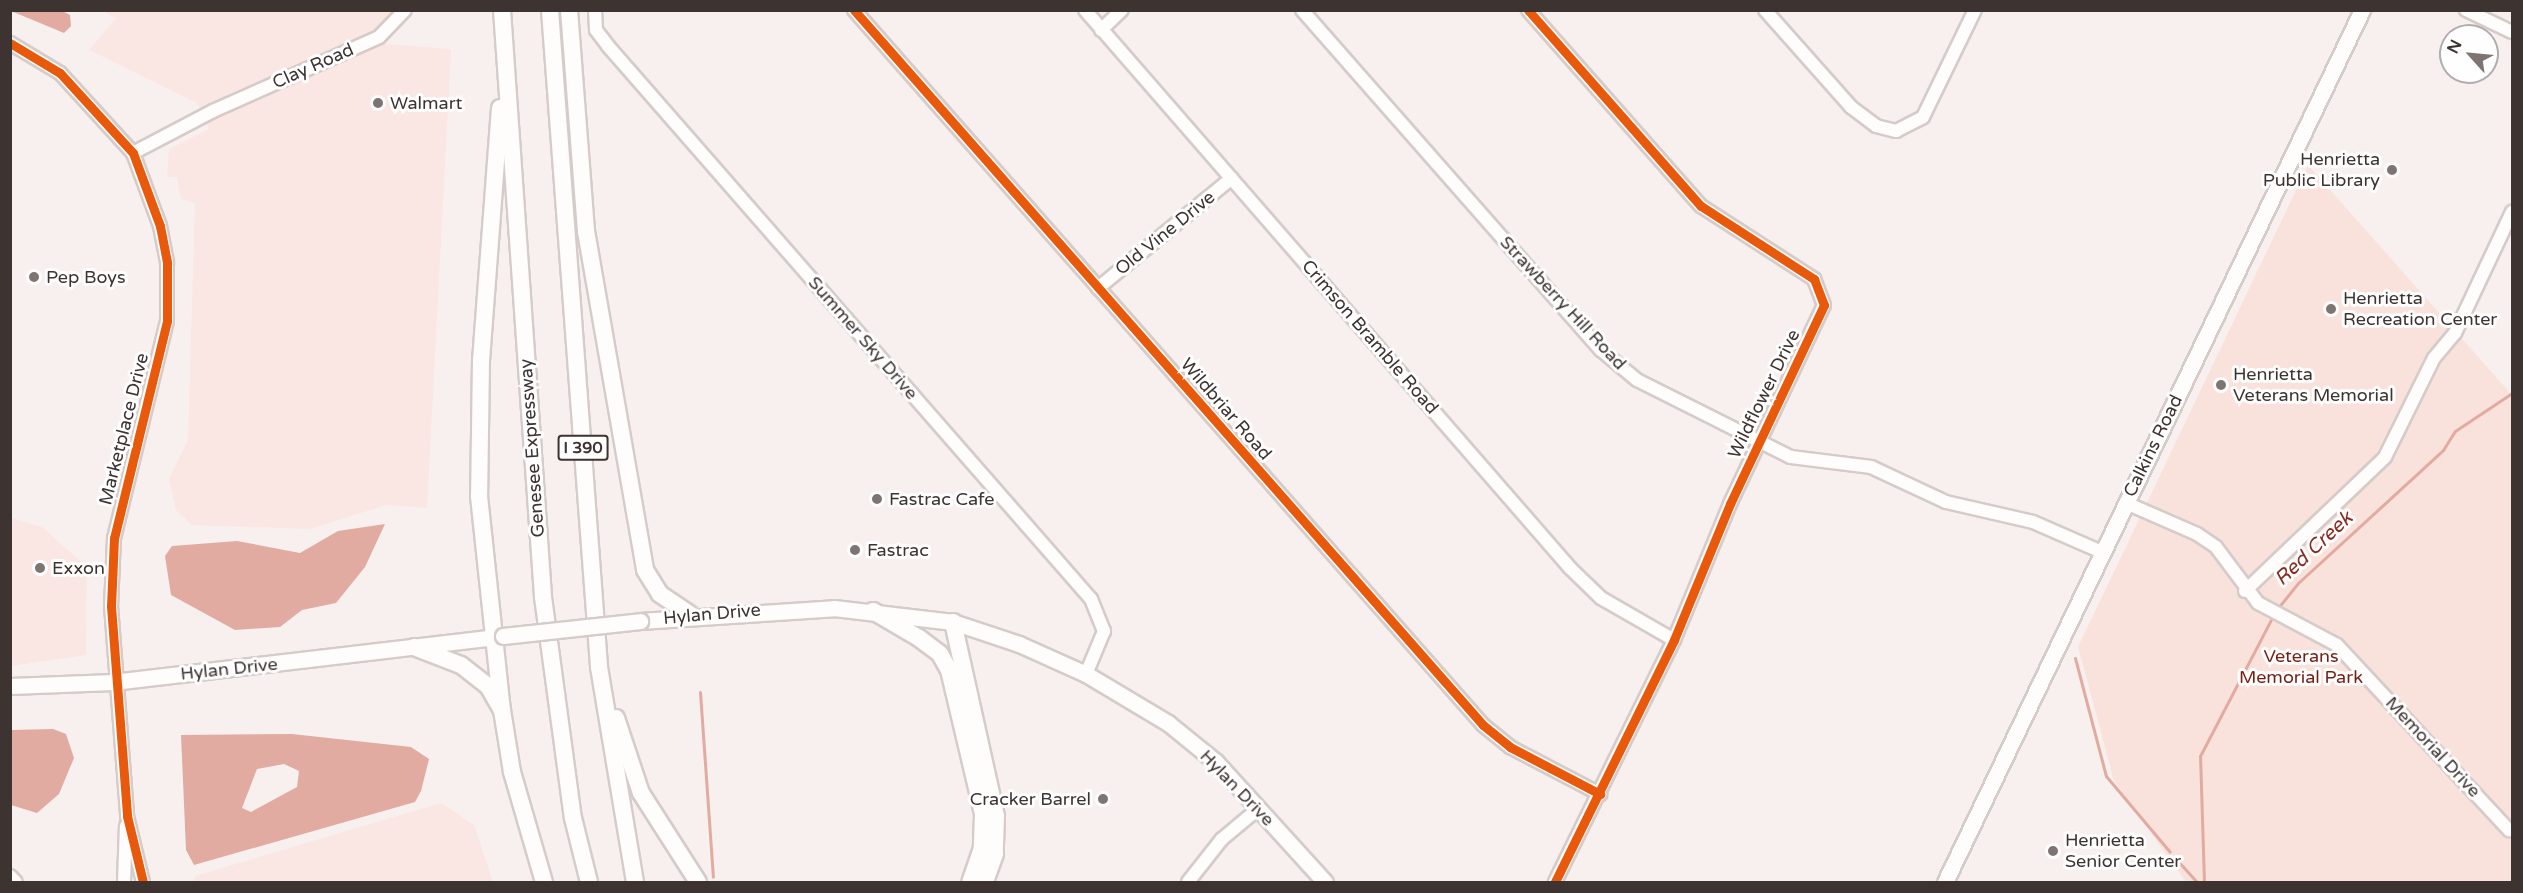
<!DOCTYPE html>
<style>
body{margin:0}
#map{position:relative;width:2523px;height:893px;overflow:hidden;background:#f8f0ee;font-family:"Varela Round",sans-serif}
div>[style]{position:absolute}
.built>*{inset:0;background:#fae6e2}
.green>*{inset:0;background:#fae2dc}
.water>*{inset:0;background:#e2aba1}
.stream>*{height:3px;margin:-1.5px;padding:0 1.5px;transform-origin:1.5px;border-radius:1.5px;background:#e2aba1}
.roads{filter:drop-shadow(2px 0 #d5ccca) drop-shadow(-2px 0 #d5ccca) drop-shadow(0 2px #d5ccca) drop-shadow(0 -2px #d5ccca)}
.minor>*{height:12px;margin:-6px;padding:0 6px;transform-origin:6px;border-radius:6px;background:#fefdfc}
.major>*{height:15px;margin:-7.5px;padding:0 7.5px;transform-origin:7.5px;border-radius:7.5px;background:#fefdfc}
.highway>*{height:16px;margin:-8px;padding:0 8px;transform-origin:8px;border-radius:8px;background:#fefdfc}
.bridges{filter:drop-shadow(2px 0 #d5ccca) drop-shadow(-2px 0 #d5ccca) drop-shadow(0 2px #d5ccca) drop-shadow(0 -2px #d5ccca)}
.major-bridge>*{height:15px;margin:-7.5px;padding:0 7.5px;transform-origin:7.5px;border-radius:7.5px;background:#fefdfc}
.cycleway>*{height:9px;margin:-4.5px;padding:0 4.5px;transform-origin:4.5px;border-radius:4.5px;background:#e8590c}
.dots>*{width:16px;height:16px;translate:-50% -50%;box-sizing:border-box;border:3px solid #fefefe;border-radius:50%}
span{translate:-50% -50%;white-space:nowrap;text-align:center;line-height:1.15;-webkit-text-stroke:6px #fefefe;paint-order:stroke}
.shield-label span{padding:2px 4px;background:#fefefe;border:2px solid;border-radius:4px;-webkit-text-stroke-width:0}
.shield-label{font-size:16px;color:#3d3331;font-weight:700}
.street-label{font-size:18px;color:#3d3331}
.poi-label{font-size:18px;color:#3d3331}
.left{translate:0 -50%;text-align:left}
.right{translate:-100% -50%;text-align:right}
.park-label{font-size:18px;color:#761e12}
.water-label{font-size:20px;color:#862d20;font-style:italic}
.frame{position:absolute;inset:0;border:12px solid #3d3331;pointer-events:none}
.north{position:absolute;left:2439px;top:24px;width:60px;height:60px;box-sizing:border-box;background:#fefefe;border:2px solid #b1adac;border-radius:50%;rotate:297deg;font-size:16px;font-weight:700;line-height:24px;text-align:center;color:#3d3331}
.north::after{content:'';display:block;margin:auto;width:21px;height:27px;background:#7e7573;clip-path:polygon(50% 0,100% 100%,50% 72%,0 100%)}
</style>
<div id="map">
<div class="built">
<i style="clip-path:polygon(100px 10px,415px 11px,385px 44px,451px 49px,427px 508px,386px 505px,310px 529px,192px 525px,176px 510px,169px 479px,188px 440px,195px 203px,181px 199px,177px 177px,167px 177px,169px 149px,209px 129px,197px 103px,89px 50px,116px 18px)"></i>
<i style="clip-path:polygon(11px 518px,42px 527px,87px 567px,86px 655px,11px 666px)"></i>
<i style="clip-path:polygon(441px 803px,474px 825px,493px 882px,193px 882px,195px 876px)"></i>
</div>
<div class="green">
<i style="clip-path:polygon(2308px 165px,2512px 395px,2512px 882px,2186px 882px,2114px 781px,2078px 647px)"></i>
</div>
<div class="water">
<i style="clip-path:polygon(11px 11px,62px 11px,70px 15px,71px 26px,64px 33px)"></i>
<i style="clip-path:polygon(385px 524px,365px 567px,336px 603px,302px 610px,280px 627px,235px 630px,171px 595px,165px 556px,172px 546px,237px 541px,300px 553px,338px 531px)"></i>
<i style="clip-path:polygon(53px 729px,66px 734px,74px 758px,59px 794px,37px 813px,11px 805px,11px 730px)"></i>
<i style="clip-path:polygon(evenodd,292px 734px,411px 747px,429px 759px,421px 791px,415px 802px,194px 865px,186px 850px,181px 735px,292px 734px,284px 764px,299px 771px,297px 787px,251px 812px,242px 808px,257px 769px,284px 764px)"></i>
</div>
<div class="stream">
<i style="left:2277px;top:609px;width:33px;rotate:-51deg"></i>
<i style="left:2298px;top:583px;width:197px;rotate:-42.5deg"></i>
<i style="left:2443px;top:450px;width:22px;rotate:-58deg"></i>
<i style="left:2455px;top:431px;width:69px;rotate:-33.7deg"></i>
<i style="left:2075px;top:658px;width:122px;rotate:75.3deg"></i>
<i style="left:2106px;top:776px;width:99px;rotate:49.9deg"></i>
<i style="left:700px;top:692px;width:185px;rotate:86deg"></i>
<i style="left:2177px;top:860px;width:30px;rotate:48deg"></i>
<i style="left:2204px;top:882px;width:126px;rotate:-91.8deg"></i>
<i style="left:2200px;top:756px;width:160px;rotate:-62.5deg"></i>
</div>
<div class="roads">
<div class="minor">
<i style="left:595px;top:10px;width:20px;rotate:87deg"></i>
<i style="left:596px;top:30px;width:20px;rotate:53deg"></i>
<i style="left:608px;top:46px;width:734px;rotate:48.87deg"></i>
<i style="left:1091px;top:599px;width:35px;rotate:68deg"></i>
<i style="left:1104px;top:631px;width:47px;rotate:112.7deg"></i>
<i style="left:854px;top:10px;width:952px;rotate:48.66deg"></i>
<i style="left:1483px;top:725px;width:35px;rotate:39deg"></i>
<i style="left:1510px;top:747px;width:102px;rotate:27.6deg"></i>
<i style="left:1085px;top:10px;width:739px;rotate:49deg"></i>
<i style="left:1570px;top:568px;width:43px;rotate:44.1deg"></i>
<i style="left:1601px;top:598px;width:84px;rotate:29.9deg"></i>
<i style="left:1302px;top:10px;width:453px;rotate:48.7deg"></i>
<i style="left:1601px;top:350px;width:47px;rotate:39.8deg"></i>
<i style="left:1637px;top:380px;width:172px;rotate:26.6deg"></i>
<i style="left:1791px;top:457px;width:81px;rotate:7.1deg"></i>
<i style="left:1871px;top:467px;width:83px;rotate:25deg"></i>
<i style="left:1946px;top:502px;width:89px;rotate:12.9deg"></i>
<i style="left:2033px;top:522px;width:75px;rotate:23.5deg"></i>
<i style="left:1528px;top:10px;width:261px;rotate:48.6deg"></i>
<i style="left:1701px;top:206px;width:135px;rotate:32.9deg"></i>
<i style="left:1814px;top:279px;width:28px;rotate:69deg"></i>
<i style="left:1824px;top:305px;width:220px;rotate:115.3deg"></i>
<i style="left:1730px;top:504px;width:147px;rotate:112.4deg"></i>
<i style="left:1674px;top:640px;width:270px;rotate:116.2deg"></i>
<i style="left:1765px;top:10px;width:130px;rotate:48.4deg"></i>
<i style="left:1851px;top:107px;width:31px;rotate:37deg"></i>
<i style="left:1876px;top:126px;width:21px;rotate:14deg"></i>
<i style="left:1896px;top:131px;width:30px;rotate:-27deg"></i>
<i style="left:1923px;top:117px;width:119px;rotate:-64.1deg"></i>
<i style="left:2466px;top:10px;width:51px;rotate:25.6deg"></i>
<i style="left:1101px;top:30px;width:29px;rotate:-44deg"></i>
<i style="left:10px;top:43px;width:58px;rotate:31deg"></i>
<i style="left:60px;top:73px;width:108px;rotate:47.6deg"></i>
<i style="left:133px;top:153px;width:78px;rotate:69.7deg"></i>
<i style="left:160px;top:226px;width:38px;rotate:79deg"></i>
<i style="left:167px;top:263px;width:58px;rotate:90deg"></i>
<i style="left:167px;top:321px;width:223px;rotate:103.7deg"></i>
<i style="left:114px;top:538px;width:68px;rotate:92.5deg"></i>
<i style="left:111px;top:606px;width:211px;rotate:85.6deg"></i>
<i style="left:127px;top:816px;width:68px;rotate:76.4deg"></i>
<i style="left:133px;top:153px;width:90px;rotate:-27.7deg"></i>
<i style="left:213px;top:111px;width:182px;rotate:-24deg"></i>
<i style="left:379px;top:37px;width:37px;rotate:-46deg"></i>
<i style="left:1098px;top:288px;width:173px;rotate:-39.4deg"></i>
<i style="left:2126px;top:503px;width:77px;rotate:23.6deg"></i>
<i style="left:2197px;top:534px;width:23px;rotate:34deg"></i>
<i style="left:2216px;top:547px;width:70px;rotate:53.1deg"></i>
<i style="left:2258px;top:603px;width:89px;rotate:28deg"></i>
<i style="left:2337px;top:645px;width:253px;rotate:47.1deg"></i>
<i style="left:2245px;top:591px;width:194px;rotate:-43.7deg"></i>
<i style="left:2385px;top:457px;width:110px;rotate:-63.7deg"></i>
<i style="left:2434px;top:358px;width:33px;rotate:-50deg"></i>
<i style="left:2455px;top:333px;width:134px;rotate:-64.8deg"></i>
<i style="left:10px;top:876px;width:8px;rotate:45deg"></i>
<i style="left:124px;top:882px;width:56px;rotate:-88deg"></i>
<i style="left:1188px;top:882px;width:55px;rotate:-51.7deg"></i>
<i style="left:1222px;top:839px;width:47px;rotate:-39.8deg"></i>
</div>
<div class="major">
<i style="left:640px;top:621px;width:194px;rotate:-3.8deg"></i>
<i style="left:834px;top:608px;width:120px;rotate:6.7deg"></i>
<i style="left:953px;top:622px;width:70px;rotate:18.4deg"></i>
<i style="left:1019px;top:644px;width:73px;rotate:24.1deg"></i>
<i style="left:1086px;top:674px;width:96px;rotate:30.9deg"></i>
<i style="left:1168px;top:723px;width:62px;rotate:39.1deg"></i>
<i style="left:1216px;top:762px;width:162px;rotate:47.8deg"></i>
<i style="left:10px;top:686px;width:103px;rotate:-2.2deg"></i>
<i style="left:113px;top:682px;width:393px;rotate:-6.7deg"></i>
<i style="left:1945px;top:882px;width:967px;rotate:-64.44deg"></i>
</div>
<div class="highway">
<i style="left:502px;top:10px;width:588px;rotate:86deg"></i>
<i style="left:543px;top:597px;width:223px;rotate:82.3deg"></i>
<i style="left:573px;top:818px;width:66px;rotate:76deg"></i>
<i style="left:550px;top:10px;width:659px;rotate:85.73deg"></i>
<i style="left:599px;top:667px;width:218px;rotate:80.5deg"></i>
<i style="left:569px;top:10px;width:222px;rotate:85.6deg"></i>
<i style="left:586px;top:231px;width:344px;rotate:80.1deg"></i>
<i style="left:645px;top:570px;width:28px;rotate:58deg"></i>
<i style="left:660px;top:594px;width:36px;rotate:34deg"></i>
<i style="left:500px;top:108px;width:253px;rotate:94.3deg"></i>
<i style="left:481px;top:360px;width:136px;rotate:90.8deg"></i>
<i style="left:479px;top:496px;width:215px;rotate:83.9deg"></i>
<i style="left:873px;top:611px;width:53px;rotate:30.4deg"></i>
<i style="left:919px;top:638px;width:26px;rotate:37deg"></i>
<i style="left:940px;top:654px;width:18px;rotate:61deg"></i>
<i style="left:949px;top:670px;width:148px;rotate:76.7deg"></i>
<i style="left:983px;top:814px;width:34px;rotate:92deg"></i>
<i style="left:982px;top:848px;width:36px;rotate:109deg"></i>
<i style="left:953px;top:622px;width:199px;rotate:77.5deg"></i>
<i style="left:996px;top:816px;width:38px;rotate:92deg"></i>
<i style="left:995px;top:854px;width:30px;rotate:110deg"></i>
<i style="left:414px;top:647px;width:50px;rotate:21deg"></i>
<i style="left:461px;top:665px;width:34px;rotate:38deg"></i>
<i style="left:488px;top:686px;width:28px;rotate:60deg"></i>
<i style="left:502px;top:710px;width:63px;rotate:80.8deg"></i>
<i style="left:512px;top:772px;width:115px;rotate:73.8deg"></i>
<i style="left:616px;top:718px;width:79px;rotate:71.6deg"></i>
<i style="left:641px;top:793px;width:106px;rotate:57.4deg"></i>
</div>
</div>
<div class="bridges">
<div class="major-bridge">
<i style="left:503px;top:636px;width:138px;rotate:-6.2deg"></i>
</div>
</div>
<div class="cycleway">
<i style="left:854px;top:10px;width:952px;rotate:48.66deg"></i>
<i style="left:1483px;top:725px;width:35px;rotate:39deg"></i>
<i style="left:1510px;top:747px;width:102px;rotate:27.6deg"></i>
<i style="left:1528px;top:10px;width:261px;rotate:48.6deg"></i>
<i style="left:1701px;top:206px;width:135px;rotate:32.9deg"></i>
<i style="left:1814px;top:279px;width:28px;rotate:69deg"></i>
<i style="left:1824px;top:305px;width:220px;rotate:115.3deg"></i>
<i style="left:1730px;top:504px;width:147px;rotate:112.4deg"></i>
<i style="left:1674px;top:640px;width:270px;rotate:116.2deg"></i>
<i style="left:10px;top:43px;width:58px;rotate:31deg"></i>
<i style="left:60px;top:73px;width:108px;rotate:47.6deg"></i>
<i style="left:133px;top:153px;width:78px;rotate:69.7deg"></i>
<i style="left:160px;top:226px;width:38px;rotate:79deg"></i>
<i style="left:167px;top:263px;width:58px;rotate:90deg"></i>
<i style="left:167px;top:321px;width:223px;rotate:103.7deg"></i>
<i style="left:114px;top:538px;width:68px;rotate:92.5deg"></i>
<i style="left:111px;top:606px;width:211px;rotate:85.6deg"></i>
<i style="left:127px;top:816px;width:68px;rotate:76.4deg"></i>
</div>
<div class="dots">
<i style="left:378px;top:103px;background:#7e7573"></i>
<i style="left:2392px;top:170px;background:#7e7573"></i>
<i style="left:34px;top:277px;background:#7e7573"></i>
<i style="left:2331px;top:309px;background:#7e7573"></i>
<i style="left:2221px;top:385px;background:#7e7573"></i>
<i style="left:877px;top:499px;background:#7e7573"></i>
<i style="left:855px;top:550px;background:#7e7573"></i>
<i style="left:40px;top:568px;background:#7e7573"></i>
<i style="left:1103px;top:799px;background:#7e7573"></i>
<i style="left:2053px;top:851px;background:#7e7573"></i>
</div>
<div class="shield-label">
<span style="left:583px;top:448px">I 390</span>
</div>
<div class="street-label">
<span style="left:313px;top:66px;rotate:-24deg">Clay Road</span>
<span style="left:1165px;top:233px;rotate:-39deg">Old Vine Drive</span>
<span style="left:1563px;top:303px;rotate:47deg">Strawberry Hill Road</span>
<span style="left:1370px;top:337px;rotate:49deg">Crimson Bramble Road</span>
<span style="left:863px;top:338px;rotate:49deg">Summer Sky Drive</span>
<span style="left:1764px;top:394px;rotate:-64deg">Wildflower Drive</span>
<span style="left:1226px;top:409px;rotate:49deg">Wildbriar Road</span>
<span style="left:124px;top:429px;rotate:-76deg">Marketplace Drive</span>
<span style="left:2153px;top:446px;rotate:-64deg">Calkins Road</span>
<span style="left:532px;top:448px;rotate:-94deg">Genesee Expressway</span>
<span style="left:712px;top:614px;rotate:-5deg">Hylan Drive</span>
<span style="left:229px;top:669px;rotate:-6deg">Hylan Drive</span>
<span style="left:2433px;top:747px;rotate:47deg">Memorial Drive</span>
<span style="left:1237px;top:788px;rotate:46deg">Hylan Drive</span>
</div>
<div class="poi-label">
<span class="left" style="left:390px;top:103px">Walmart</span>
<span class="right" style="left:2380px;top:170px">Henrietta<br>Public Library</span>
<span class="left" style="left:46px;top:277px">Pep Boys</span>
<span class="left" style="left:2343px;top:309px">Henrietta<br>Recreation Center</span>
<span class="left" style="left:2233px;top:385px">Henrietta<br>Veterans Memorial</span>
<span class="left" style="left:889px;top:499px">Fastrac Cafe</span>
<span class="left" style="left:867px;top:550px">Fastrac</span>
<span class="left" style="left:52px;top:568px">Exxon</span>
<span class="right" style="left:1091px;top:799px">Cracker Barrel</span>
<span class="left" style="left:2065px;top:851px">Henrietta<br>Senior Center</span>
</div>
<div class="park-label">
<span style="left:2301px;top:667px">Veterans<br>Memorial Park</span>
</div>
<div class="water-label">
<span style="left:2314px;top:549px;rotate:-43deg">Red Creek</span>
</div>
<div class="frame"></div>
<div class="north">N</div>
</div>
